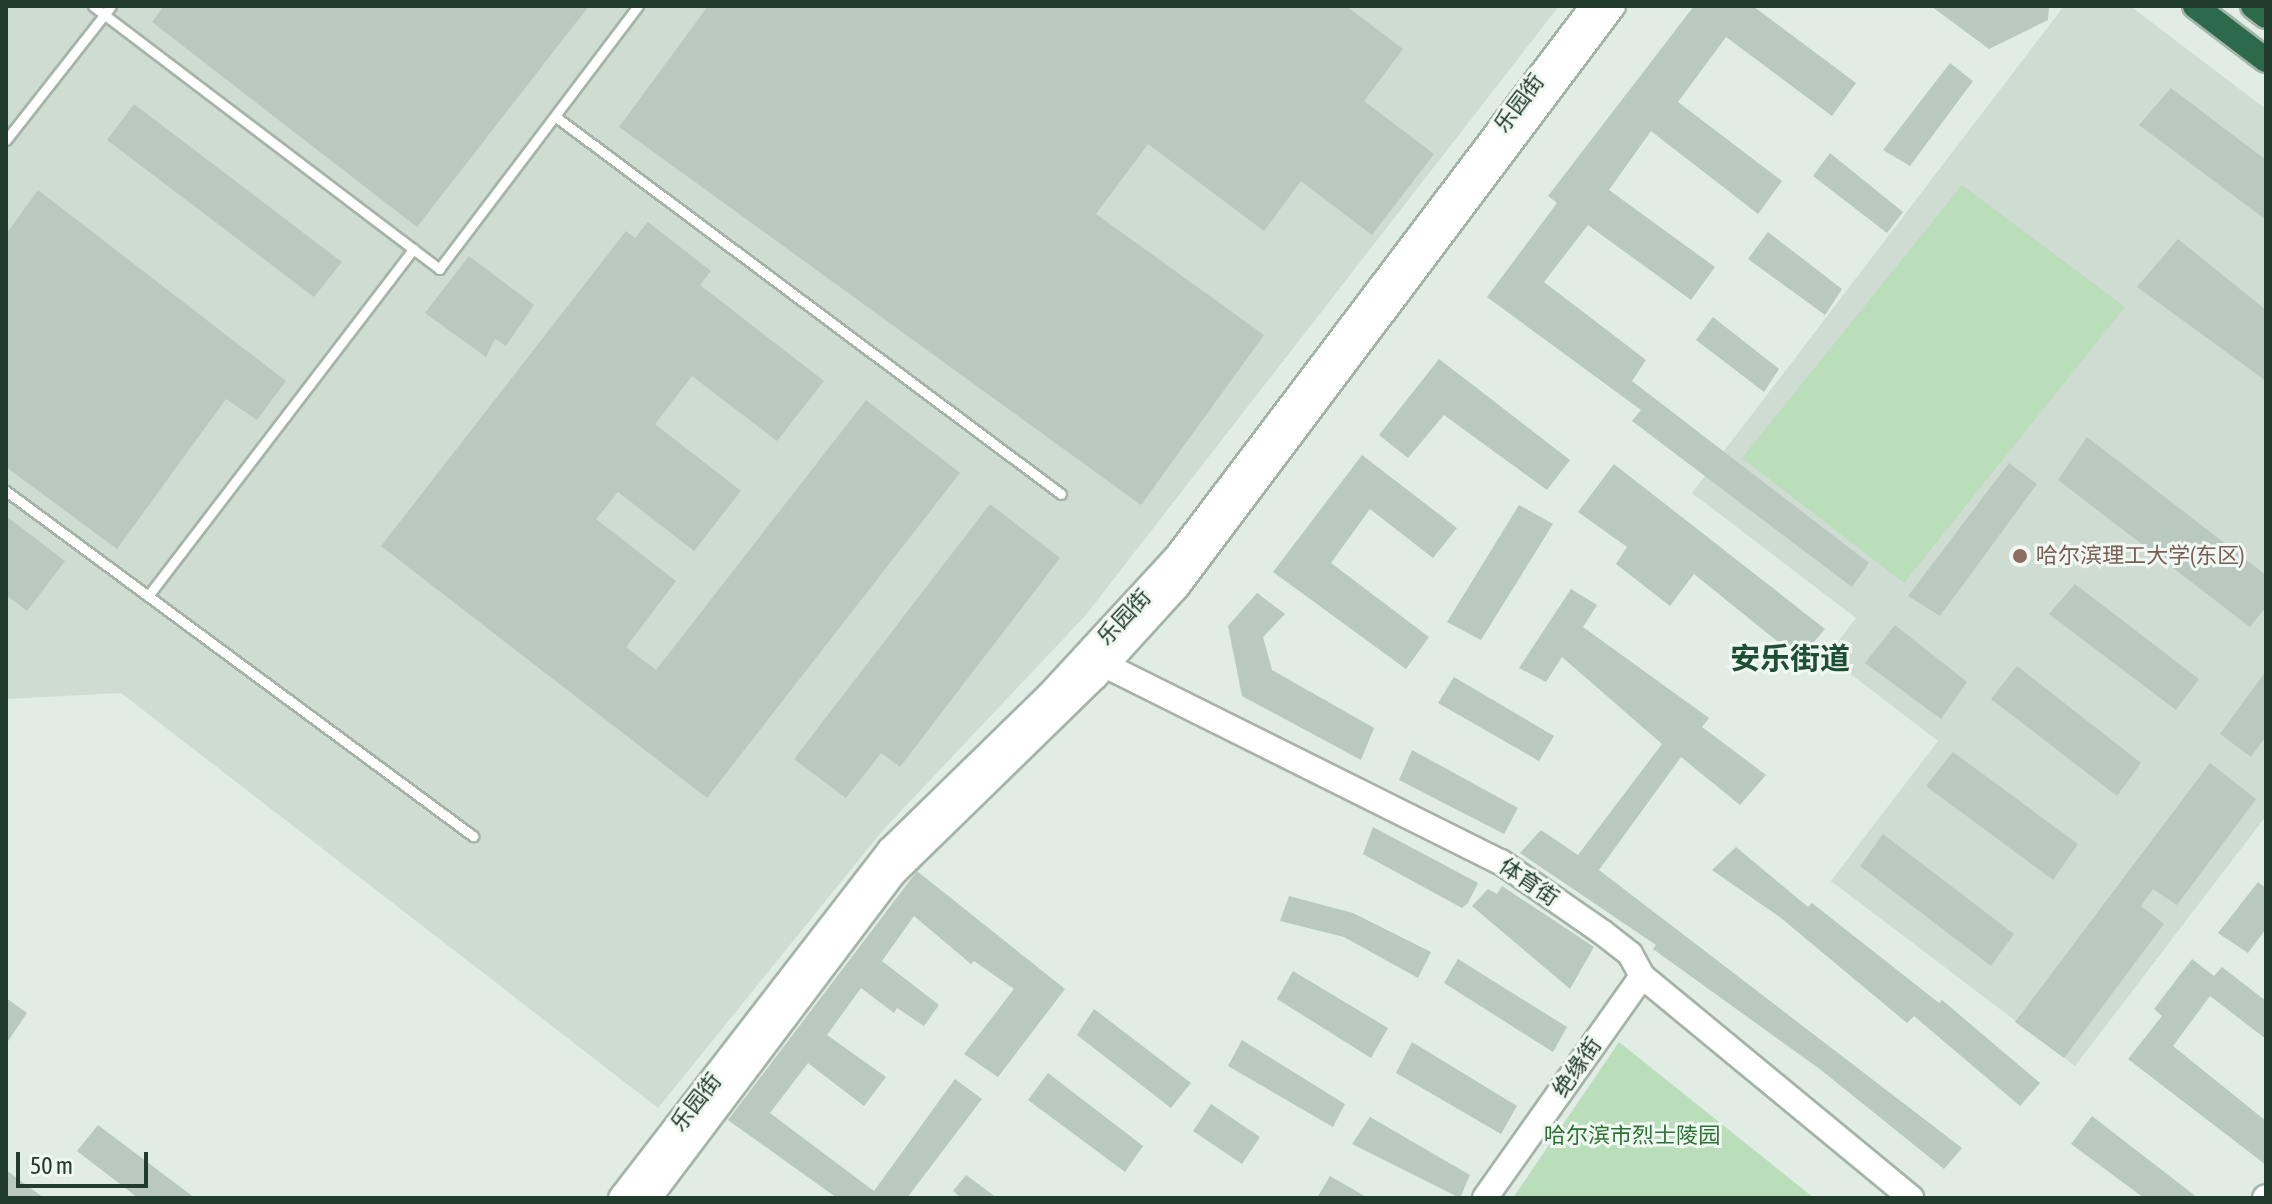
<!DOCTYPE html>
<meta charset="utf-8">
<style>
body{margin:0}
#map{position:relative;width:2272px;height:1204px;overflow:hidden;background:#e1ece4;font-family:"Asap Condensed","Noto Sans SC",sans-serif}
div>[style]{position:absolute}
.built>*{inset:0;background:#cfdcd2}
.green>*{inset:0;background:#baddba}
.building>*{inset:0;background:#b9c9bf}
.roads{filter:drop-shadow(2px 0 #a4b4a9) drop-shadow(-2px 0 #a4b4a9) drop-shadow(0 2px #a4b4a9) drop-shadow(0 -2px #a4b4a9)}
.lane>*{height:9px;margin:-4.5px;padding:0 4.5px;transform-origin:4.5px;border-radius:4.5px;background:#fff}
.secondary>*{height:24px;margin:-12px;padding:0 12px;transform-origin:12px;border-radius:12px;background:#fff}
.highway>*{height:24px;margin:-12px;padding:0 12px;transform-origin:12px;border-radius:12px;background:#2d694b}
.dots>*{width:22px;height:22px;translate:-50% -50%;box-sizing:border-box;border:4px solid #f1f8f3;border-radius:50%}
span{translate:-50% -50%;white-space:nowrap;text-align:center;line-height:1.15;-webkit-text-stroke:6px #f1f8f3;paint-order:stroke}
.street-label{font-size:22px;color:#213c2d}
.education-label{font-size:22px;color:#785e54}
.left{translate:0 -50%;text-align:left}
.park-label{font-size:22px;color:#2b7332}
.district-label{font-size:30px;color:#1d4f34;font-weight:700}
.frame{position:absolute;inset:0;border:8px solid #213c2d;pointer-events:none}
.scale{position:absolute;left:16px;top:1152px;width:132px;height:36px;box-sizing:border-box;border:4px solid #213c2d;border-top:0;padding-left:10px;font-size:24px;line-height:28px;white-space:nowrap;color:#213c2d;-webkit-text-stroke:6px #f1f8f3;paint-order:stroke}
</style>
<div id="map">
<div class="built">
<i style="clip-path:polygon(6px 6px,1559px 6px,1085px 616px,883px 830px,658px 1108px,121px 693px,6px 699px)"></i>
<i style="clip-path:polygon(2064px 6px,2130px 6px,2266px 109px,2266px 816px,2075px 1066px,1831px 881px,1938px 741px,1827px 656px,1856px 618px,1692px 493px)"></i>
</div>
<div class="green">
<i style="clip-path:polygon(1962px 185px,2125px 307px,1904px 583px,1742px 458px)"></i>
<i style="clip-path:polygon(1619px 1042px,1814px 1198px,1513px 1198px)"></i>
</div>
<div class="building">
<i style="clip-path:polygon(164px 6px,589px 6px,417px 227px,152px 22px)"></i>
<i style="clip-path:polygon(708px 6px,1346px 6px,1403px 49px,1364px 101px,1434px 154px,1372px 235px,1301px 181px,1264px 231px,1148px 144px,1096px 214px,1264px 335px,1141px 505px,619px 127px)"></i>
<i style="clip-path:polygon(1694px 6px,1753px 6px,1856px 83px,1832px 116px,1726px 37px,1678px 102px,1782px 181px,1758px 214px,1651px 131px,1609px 190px,1715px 267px,1691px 300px,1588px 225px,1544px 282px,1646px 360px,1632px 381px,1869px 563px,1852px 587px,1632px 421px,1641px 410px,1487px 297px,1557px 203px,1548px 196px)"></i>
<i style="clip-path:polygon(1931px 6px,2049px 6px,2048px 20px,1989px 49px)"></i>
<i style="clip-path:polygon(1950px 63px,1973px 81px,1910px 166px,1883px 150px)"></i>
<i style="clip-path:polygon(2171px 88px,2266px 160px,2266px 220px,2139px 125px)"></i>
<i style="clip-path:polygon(134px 104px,342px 262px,314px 297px,107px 140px)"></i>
<i style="clip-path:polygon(1830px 153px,1903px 212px,1887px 233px,1813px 176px)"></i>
<i style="clip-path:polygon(38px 190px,286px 381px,257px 420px,226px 399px,117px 549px,6px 467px,6px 234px)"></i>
<i style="clip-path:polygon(648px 222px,711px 271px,700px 285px,824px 381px,777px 441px,692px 376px,655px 424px,741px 491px,694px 551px,618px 492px,596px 519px,676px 581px,626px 647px,656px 670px,866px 400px,960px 473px,707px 798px,381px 546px,626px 231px,635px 238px)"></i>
<i style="clip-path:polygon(1768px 232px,1842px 289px,1825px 315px,1748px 259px)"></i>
<i style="clip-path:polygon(2178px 239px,2266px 310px,2266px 381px,2137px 287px)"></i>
<i style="clip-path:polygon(469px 256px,534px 305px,506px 346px,495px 339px,486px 357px,425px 313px)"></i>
<i style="clip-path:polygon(1713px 317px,1779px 369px,1764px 392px,1696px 340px)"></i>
<i style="clip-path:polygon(1439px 359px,1570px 460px,1547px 490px,1444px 415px,1408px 458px,1379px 435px)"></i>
<i style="clip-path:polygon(2087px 437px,2266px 575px,2266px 607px,2250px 627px,2058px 480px)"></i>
<i style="clip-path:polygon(1362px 455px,1457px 528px,1433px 558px,1370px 509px,1331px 563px,1429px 637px,1406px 669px,1273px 572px)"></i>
<i style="clip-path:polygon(2009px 463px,2037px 484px,1940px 616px,1908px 596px)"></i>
<i style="clip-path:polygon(1614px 464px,1825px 629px,1799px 659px,1694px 574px,1670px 606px,1616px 564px,1627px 547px,1578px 512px)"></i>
<i style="clip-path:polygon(990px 504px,1060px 558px,900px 767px,881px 753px,846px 798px,794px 759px)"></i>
<i style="clip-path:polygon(1519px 505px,1553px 524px,1481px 640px,1447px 622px)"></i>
<i style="clip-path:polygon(6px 516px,65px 561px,27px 611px,6px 595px)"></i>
<i style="clip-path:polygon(2075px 584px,2199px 679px,2176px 710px,2049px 614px)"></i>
<i style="clip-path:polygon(1571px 589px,1597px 605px,1583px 627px,1709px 718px,1702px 727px,1766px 775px,1740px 805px,1681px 757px,1599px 870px,1962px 1148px,1944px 1169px,1821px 1070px,1653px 949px,1656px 945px,1520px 853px,1541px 830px,1578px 855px,1662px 744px,1562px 657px,1546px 682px,1519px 668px)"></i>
<i style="clip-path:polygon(1257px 593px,1285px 614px,1263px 637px,1272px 670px,1374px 728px,1361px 760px,1242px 696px,1228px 626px)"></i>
<i style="clip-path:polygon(1895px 625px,1967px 682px,1941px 719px,1865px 663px)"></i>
<i style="clip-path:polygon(2017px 666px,2141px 763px,2117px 796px,1991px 699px)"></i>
<i style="clip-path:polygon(2266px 671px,2266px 736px,2251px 757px,2220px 734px)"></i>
<i style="clip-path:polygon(1454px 677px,1554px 736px,1539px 761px,1438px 703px)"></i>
<i style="clip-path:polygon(1412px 750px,1518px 808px,1504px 834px,1399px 780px)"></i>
<i style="clip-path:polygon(1953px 752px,2078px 844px,2053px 880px,1926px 786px)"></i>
<i style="clip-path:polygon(2210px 763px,2256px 799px,2177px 905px,2153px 889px,2141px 906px,2164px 924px,2064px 1058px,2015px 1022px)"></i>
<i style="clip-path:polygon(1373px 827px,1478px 883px,1468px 903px,1462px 908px,1363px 854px)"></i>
<i style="clip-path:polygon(1883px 834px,2014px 934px,1991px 966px,1860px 866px)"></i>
<i style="clip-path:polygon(1736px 847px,1808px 907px,1812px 903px,1939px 1003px,1942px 1000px,2040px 1083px,2020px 1106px,1914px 1016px,1907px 1023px,1781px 918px,1712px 870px)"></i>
<i style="clip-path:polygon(917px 871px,1065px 989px,998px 1077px,964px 1054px,1014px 989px,974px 961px,971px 964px,914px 916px,882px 961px,939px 1005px,924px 1026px,897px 1008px,894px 1013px,861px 988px,827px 1035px,886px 1077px,864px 1106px,808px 1063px,770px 1113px,874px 1191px,955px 1079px,982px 1099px,907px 1198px,837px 1198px,728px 1120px)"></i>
<i style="clip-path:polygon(2258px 882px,2266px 888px,2266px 929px,2248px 953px,2218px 933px)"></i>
<i style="clip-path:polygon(1502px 886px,1594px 947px,1570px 989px,1472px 906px,1488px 889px,1497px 894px)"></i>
<i style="clip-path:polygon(1289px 896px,1353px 913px,1431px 952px,1418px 978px,1344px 937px,1280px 921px)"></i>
<i style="clip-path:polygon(1458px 959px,1567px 1027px,1553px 1052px,1444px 983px)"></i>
<i style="clip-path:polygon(2192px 959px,2214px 976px,2222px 967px,2266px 1001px,2266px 1039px,2210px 996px,2173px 1046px,2266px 1121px,2266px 1165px,2128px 1059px,2162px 1016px,2154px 1009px)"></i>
<i style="clip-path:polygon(1293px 971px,1388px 1028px,1371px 1058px,1277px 999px)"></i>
<i style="clip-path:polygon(6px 998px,27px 1013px,6px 1044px)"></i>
<i style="clip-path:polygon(1094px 1009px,1191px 1083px,1171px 1108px,1077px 1035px)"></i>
<i style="clip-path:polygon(1242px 1040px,1345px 1104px,1333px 1127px,1228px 1066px)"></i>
<i style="clip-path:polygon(1412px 1042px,1517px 1106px,1501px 1134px,1396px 1073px)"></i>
<i style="clip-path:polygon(1048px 1073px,1143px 1146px,1125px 1172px,1028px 1100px)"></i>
<i style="clip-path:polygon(1211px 1104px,1260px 1137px,1242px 1164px,1193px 1131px)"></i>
<i style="clip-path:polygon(2092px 1116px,2198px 1198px,2144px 1198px,2071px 1144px)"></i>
<i style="clip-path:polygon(1370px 1117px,1470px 1175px,1460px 1198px,1352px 1144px)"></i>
<i style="clip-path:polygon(98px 1125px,195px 1198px,138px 1198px,77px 1151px)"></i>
<i style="clip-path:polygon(6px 1170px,44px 1198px,6px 1198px)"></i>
<i style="clip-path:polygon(966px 1175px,997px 1198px,961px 1198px,953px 1191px)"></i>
<i style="clip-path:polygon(1330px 1176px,1368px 1198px,1317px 1198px)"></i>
</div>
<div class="roads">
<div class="lane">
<i style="left:93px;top:6px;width:435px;rotate:37.2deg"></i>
<i style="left:439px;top:269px;width:330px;rotate:-52.9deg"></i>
<i style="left:556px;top:117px;width:630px;rotate:36.74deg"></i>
<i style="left:6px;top:140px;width:170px;rotate:-51.9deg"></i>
<i style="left:6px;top:491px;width:581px;rotate:36.46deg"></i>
<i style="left:148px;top:596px;width:437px;rotate:-52.6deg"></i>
</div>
<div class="secondary">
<i style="left:1095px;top:660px;width:453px;rotate:26.5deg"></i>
<i style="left:1501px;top:862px;width:123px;rotate:34.7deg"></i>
<i style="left:1602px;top:932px;width:36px;rotate:38deg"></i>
<i style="left:1630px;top:954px;width:25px;rotate:61deg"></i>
<i style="left:1642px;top:976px;width:349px;rotate:39.5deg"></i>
<i style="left:621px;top:1198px;width:440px;rotate:-52.3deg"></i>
<i style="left:890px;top:850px;width:221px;rotate:-44.3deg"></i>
<i style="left:1048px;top:696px;width:192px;rotate:-47.3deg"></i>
<i style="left:1178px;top:555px;width:688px;rotate:-52.91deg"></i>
<i style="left:649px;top:1198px;width:407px;rotate:-53deg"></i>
<i style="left:894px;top:873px;width:281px;rotate:-44.3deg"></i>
<i style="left:1095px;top:677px;width:122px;rotate:-47.7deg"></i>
<i style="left:1177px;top:587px;width:726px;rotate:-53.11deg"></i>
<i style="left:1485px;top:1198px;width:272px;rotate:-54.7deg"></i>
<i style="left:2265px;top:1198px;width:1px;rotate:-45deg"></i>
</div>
<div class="highway">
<i style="left:2195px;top:6px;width:89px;rotate:37.3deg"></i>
<i style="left:2253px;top:6px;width:16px;rotate:38deg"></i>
</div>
</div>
<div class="dots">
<i style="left:2020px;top:556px;background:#8d6e63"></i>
</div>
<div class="street-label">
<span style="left:1519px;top:103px;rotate:-53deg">乐园街</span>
<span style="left:1124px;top:617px;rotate:-47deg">乐园街</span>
<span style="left:1529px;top:882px;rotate:34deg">体育街</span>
<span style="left:1577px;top:1067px;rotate:-55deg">绝缘街</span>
<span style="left:696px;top:1102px;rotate:-52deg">乐园街</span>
</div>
<div class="education-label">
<span class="left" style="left:2036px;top:556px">哈尔滨理工大学(东区)</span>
</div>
<div class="park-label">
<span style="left:1632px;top:1136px">哈尔滨市烈士陵园</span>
</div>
<div class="district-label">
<span style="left:1790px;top:658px">安乐街道</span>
</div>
<div class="frame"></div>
<div class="scale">50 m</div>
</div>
